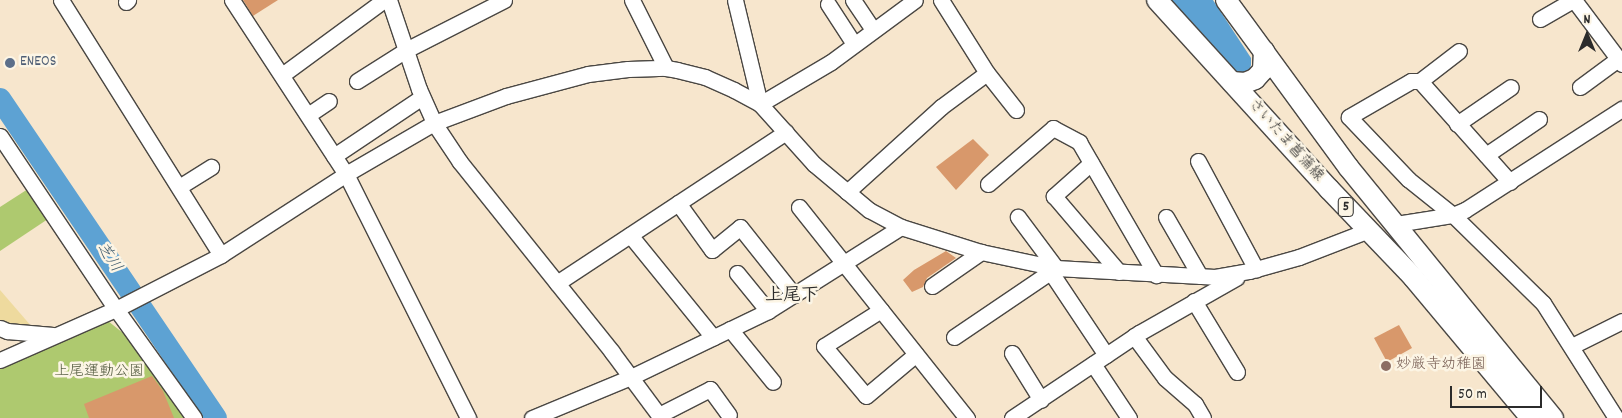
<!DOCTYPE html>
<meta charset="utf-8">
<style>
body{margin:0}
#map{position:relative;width:1622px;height:418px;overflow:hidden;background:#f7e6cd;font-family:Dekko,"Klee One",sans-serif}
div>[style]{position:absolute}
.green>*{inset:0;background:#aec96f}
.sand>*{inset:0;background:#eeda9e}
.water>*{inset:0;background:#5da2d3}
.river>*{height:22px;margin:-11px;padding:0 11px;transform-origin:11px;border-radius:11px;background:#5da2d3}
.building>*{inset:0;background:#d8986b}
.roads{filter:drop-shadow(1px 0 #4a4743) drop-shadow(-1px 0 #4a4743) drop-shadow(0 1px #4a4743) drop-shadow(0 -1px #4a4743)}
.minor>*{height:15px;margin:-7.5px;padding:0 7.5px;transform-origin:7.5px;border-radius:7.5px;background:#fff}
.major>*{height:20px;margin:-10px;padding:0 10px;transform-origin:10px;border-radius:10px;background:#fff}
.dots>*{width:14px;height:14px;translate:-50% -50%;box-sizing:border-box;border:2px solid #fcf5e5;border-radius:50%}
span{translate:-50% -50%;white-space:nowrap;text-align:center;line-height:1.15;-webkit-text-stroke:5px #fcf5e5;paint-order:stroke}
.shield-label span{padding:1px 4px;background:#fcf5e5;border:1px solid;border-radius:4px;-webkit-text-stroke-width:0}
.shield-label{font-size:14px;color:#2b2b2b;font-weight:700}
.service-label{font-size:15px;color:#4e5e75}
.left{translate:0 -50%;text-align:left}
.street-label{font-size:15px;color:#2b2b2b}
.education-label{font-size:15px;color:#785e54}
.park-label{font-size:15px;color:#525a3f}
.water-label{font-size:16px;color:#3f5b6e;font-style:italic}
.quarter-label{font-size:18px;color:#2b2b2b;font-weight:700}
.north{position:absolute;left:1562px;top:10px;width:50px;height:50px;-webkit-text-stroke:4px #fcf5e5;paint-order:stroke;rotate:0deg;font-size:14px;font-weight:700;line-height:20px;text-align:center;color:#2b2b2b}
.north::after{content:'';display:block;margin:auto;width:18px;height:22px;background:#2b2b2b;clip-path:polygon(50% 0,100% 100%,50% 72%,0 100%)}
.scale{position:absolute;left:1450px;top:386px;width:92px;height:22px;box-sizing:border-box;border:2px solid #2b2b2b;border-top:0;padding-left:6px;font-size:15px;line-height:18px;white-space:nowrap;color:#2b2b2b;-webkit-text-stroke:4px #fcf5e5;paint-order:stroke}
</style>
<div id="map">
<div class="green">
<i style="clip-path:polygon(28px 189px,48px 219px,0 251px,0 207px)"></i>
<i style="clip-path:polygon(108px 321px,133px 341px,185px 418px,0 418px,0 365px)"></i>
</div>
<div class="sand">
<i style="clip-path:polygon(0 290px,32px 327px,0 323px)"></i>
</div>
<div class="water">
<i style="clip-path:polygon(1170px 0,1213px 0,1251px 58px,1251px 65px,1249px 71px,1237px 75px)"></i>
</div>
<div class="river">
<i style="left:0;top:99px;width:385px;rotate:55.9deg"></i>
</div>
<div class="building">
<i style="clip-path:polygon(243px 0,278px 0,253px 16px)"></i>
<i style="clip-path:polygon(973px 139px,989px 155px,956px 190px,936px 167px)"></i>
<i style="clip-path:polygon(946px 251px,956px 258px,927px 278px,923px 287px,912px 292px,903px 280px,914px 270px)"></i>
<i style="clip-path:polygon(1399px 325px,1412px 348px,1387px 362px,1374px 338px)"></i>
<i style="clip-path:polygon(152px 376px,163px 391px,174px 418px,89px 418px,84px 404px)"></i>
</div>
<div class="roads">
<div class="minor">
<i style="left:61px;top:0;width:301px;rotate:57.9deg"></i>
<i style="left:232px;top:0;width:208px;rotate:56.8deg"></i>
<i style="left:346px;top:174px;width:273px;rotate:63.4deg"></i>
<i style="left:389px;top:0;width:94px;rotate:71.4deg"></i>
<i style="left:419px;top:89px;width:37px;rotate:66deg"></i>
<i style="left:434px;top:123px;width:47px;rotate:56.3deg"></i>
<i style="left:460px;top:162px;width:243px;rotate:51.3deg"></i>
<i style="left:612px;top:352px;width:82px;rotate:53.4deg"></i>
<i style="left:632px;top:0;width:76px;rotate:63.4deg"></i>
<i style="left:735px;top:0;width:107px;rotate:76.5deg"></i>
<i style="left:853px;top:0;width:36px;rotate:56deg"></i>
<i style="left:941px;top:0;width:86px;rotate:57.8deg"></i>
<i style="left:1574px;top:0;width:80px;rotate:53.1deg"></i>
<i style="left:126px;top:2px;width:3px;rotate:-45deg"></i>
<i style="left:828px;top:4px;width:48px;rotate:57deg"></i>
<i style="left:1540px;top:19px;width:38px;rotate:-30deg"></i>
<i style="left:282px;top:75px;width:127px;rotate:-36.3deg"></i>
<i style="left:357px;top:81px;width:58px;rotate:-32.3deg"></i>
<i style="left:406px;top:50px;width:110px;rotate:-27deg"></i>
<i style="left:1420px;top:81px;width:49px;rotate:-37.6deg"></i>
<i style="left:1580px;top:87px;width:47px;rotate:-36.4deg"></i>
<i style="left:760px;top:104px;width:82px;rotate:-30.6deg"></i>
<i style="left:831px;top:62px;width:104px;rotate:-36.4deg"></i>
<i style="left:308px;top:115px;width:25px;rotate:-34deg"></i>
<i style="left:1457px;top:124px;width:65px;rotate:-34.4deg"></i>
<i style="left:0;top:136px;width:208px;rotate:56.2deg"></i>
<i style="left:116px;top:309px;width:134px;rotate:54.4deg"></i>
<i style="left:1486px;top:155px;width:64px;rotate:-34.2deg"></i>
<i style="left:334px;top:156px;width:106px;rotate:-33.8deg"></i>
<i style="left:1198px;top:161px;width:123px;rotate:61.8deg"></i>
<i style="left:1091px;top:163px;width:50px;rotate:138.3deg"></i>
<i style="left:1054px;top:196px;width:100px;rotate:49.5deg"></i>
<i style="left:1510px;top:182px;width:135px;rotate:-131.7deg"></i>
<i style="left:1420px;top:81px;width:9px;rotate:180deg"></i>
<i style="left:1411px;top:81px;width:72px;rotate:149.9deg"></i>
<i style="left:1349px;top:117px;width:86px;rotate:46.4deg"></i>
<i style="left:1408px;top:179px;width:58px;rotate:38.7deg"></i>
<i style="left:1453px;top:215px;width:126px;rotate:44.4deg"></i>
<i style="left:1543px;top:303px;width:136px;rotate:57.6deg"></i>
<i style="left:988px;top:184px;width:86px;rotate:-40.7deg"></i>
<i style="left:1053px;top:128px;width:30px;rotate:28deg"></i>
<i style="left:1079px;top:142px;width:154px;rotate:59.9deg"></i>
<i style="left:179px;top:187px;width:38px;rotate:-32deg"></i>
<i style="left:847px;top:192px;width:127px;rotate:-42.1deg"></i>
<i style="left:941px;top:107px;width:57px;rotate:-36.5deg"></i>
<i style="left:987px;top:73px;width:47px;rotate:51.9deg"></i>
<i style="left:678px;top:203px;width:58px;rotate:54.1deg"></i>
<i style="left:712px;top:250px;width:36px;rotate:-39deg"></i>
<i style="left:740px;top:227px;width:87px;rotate:51.5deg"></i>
<i style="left:799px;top:207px;width:270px;rotate:51.5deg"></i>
<i style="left:1166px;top:217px;width:68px;rotate:60deg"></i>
<i style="left:1396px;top:224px;width:58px;rotate:-9deg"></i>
<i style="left:1453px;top:215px;width:13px;rotate:-23deg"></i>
<i style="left:1465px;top:210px;width:187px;rotate:-32.8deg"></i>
<i style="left:630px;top:235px;width:132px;rotate:50.9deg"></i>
<i style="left:1050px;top:271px;width:101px;rotate:56.3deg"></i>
<i style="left:737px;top:273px;width:49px;rotate:50.8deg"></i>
<i style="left:557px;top:283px;width:274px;rotate:-33.4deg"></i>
<i style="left:932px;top:286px;width:60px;rotate:-34.8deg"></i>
<i style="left:1194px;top:301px;width:83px;rotate:58.8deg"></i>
<i style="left:881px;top:310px;width:67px;rotate:147.7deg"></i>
<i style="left:824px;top:346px;width:65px;rotate:50deg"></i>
<i style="left:866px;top:396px;width:65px;rotate:-40deg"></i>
<i style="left:0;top:328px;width:8px;rotate:23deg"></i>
<i style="left:7px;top:331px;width:46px;rotate:5deg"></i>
<i style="left:730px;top:329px;width:68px;rotate:50.9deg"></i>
<i style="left:1134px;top:336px;width:52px;rotate:53.6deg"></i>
<i style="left:1165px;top:378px;width:40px;rotate:41deg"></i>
<i style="left:1195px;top:404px;width:16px;rotate:60deg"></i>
<i style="left:954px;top:337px;width:123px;rotate:-34.1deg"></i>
<i style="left:1056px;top:268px;width:64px;rotate:-126.7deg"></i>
<i style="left:1572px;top:346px;width:56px;rotate:-26.6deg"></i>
<i style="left:1012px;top:353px;width:55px;rotate:58.3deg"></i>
<i style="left:0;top:360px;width:131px;rotate:-23.8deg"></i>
<i style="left:120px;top:307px;width:114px;rotate:-27.2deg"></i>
<i style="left:221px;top:255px;width:149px;rotate:-32.9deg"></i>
<i style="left:346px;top:174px;width:102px;rotate:-30.1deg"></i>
<i style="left:434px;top:123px;width:77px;rotate:-20.6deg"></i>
<i style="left:506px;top:96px;width:85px;rotate:-15deg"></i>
<i style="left:588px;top:74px;width:40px;rotate:-7.1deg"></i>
<i style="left:628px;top:69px;width:38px;rotate:-2deg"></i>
<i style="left:666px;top:68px;width:11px;rotate:10deg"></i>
<i style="left:677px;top:70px;width:29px;rotate:14deg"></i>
<i style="left:705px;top:77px;width:32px;rotate:24deg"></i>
<i style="left:734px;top:90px;width:30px;rotate:28deg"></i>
<i style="left:760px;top:104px;width:81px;rotate:48deg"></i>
<i style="left:814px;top:164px;width:72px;rotate:39.9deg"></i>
<i style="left:869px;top:210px;width:36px;rotate:28deg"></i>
<i style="left:901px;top:227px;width:84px;rotate:17.4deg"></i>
<i style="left:981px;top:252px;width:77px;rotate:12deg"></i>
<i style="left:1056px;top:268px;width:159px;rotate:3.2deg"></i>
<i style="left:1215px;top:277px;width:35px;rotate:-10deg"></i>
<i style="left:1249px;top:271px;width:52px;rotate:-15.6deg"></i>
<i style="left:1299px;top:257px;width:75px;rotate:-21.1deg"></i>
<i style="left:1093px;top:364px;width:65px;rotate:56.3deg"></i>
<i style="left:659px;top:415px;width:57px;rotate:-27deg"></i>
<i style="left:710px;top:389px;width:32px;rotate:54deg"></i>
<i style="left:532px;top:418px;width:107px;rotate:-22.5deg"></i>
<i style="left:631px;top:377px;width:152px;rotate:-25.7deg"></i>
<i style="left:768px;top:311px;width:157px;rotate:-32.3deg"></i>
<i style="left:1012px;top:418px;width:153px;rotate:-33.8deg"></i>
<i style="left:1139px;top:333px;width:112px;rotate:-29.6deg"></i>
</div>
<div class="major">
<i style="left:1157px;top:0;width:256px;rotate:47.7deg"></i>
<i style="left:1329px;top:189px;width:122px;rotate:46.3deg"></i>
<i style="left:1413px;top:277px;width:184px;rotate:50.1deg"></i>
<i style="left:1226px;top:0;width:208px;rotate:53.8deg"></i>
<i style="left:1349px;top:168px;width:323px;rotate:50.8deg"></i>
<i style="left:1232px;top:82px;width:13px;rotate:4deg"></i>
<i style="left:1245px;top:83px;width:11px;rotate:-22deg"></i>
<i style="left:1255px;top:79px;width:12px;rotate:-48deg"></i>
<i style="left:1263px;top:70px;width:19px;rotate:-87deg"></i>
</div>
</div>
<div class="dots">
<i style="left:10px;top:63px;background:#5c6f8a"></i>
<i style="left:1386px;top:366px;background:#8d6e63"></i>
</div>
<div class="shield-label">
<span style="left:1346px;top:207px">5</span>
</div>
<div class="service-label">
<span class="left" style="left:20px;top:63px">ENEOS</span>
</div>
<div class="street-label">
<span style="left:1285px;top:141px;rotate:48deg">さいたま菖蒲線</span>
</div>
<div class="education-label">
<span class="left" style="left:1396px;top:366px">妙厳寺幼稚園</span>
</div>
<div class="park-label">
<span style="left:99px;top:373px">上尾運動公園</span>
</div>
<div class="water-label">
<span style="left:108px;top:258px;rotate:56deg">芝川</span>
</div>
<div class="quarter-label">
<span style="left:792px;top:297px">上尾下</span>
</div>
<div class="north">N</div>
<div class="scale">50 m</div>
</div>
